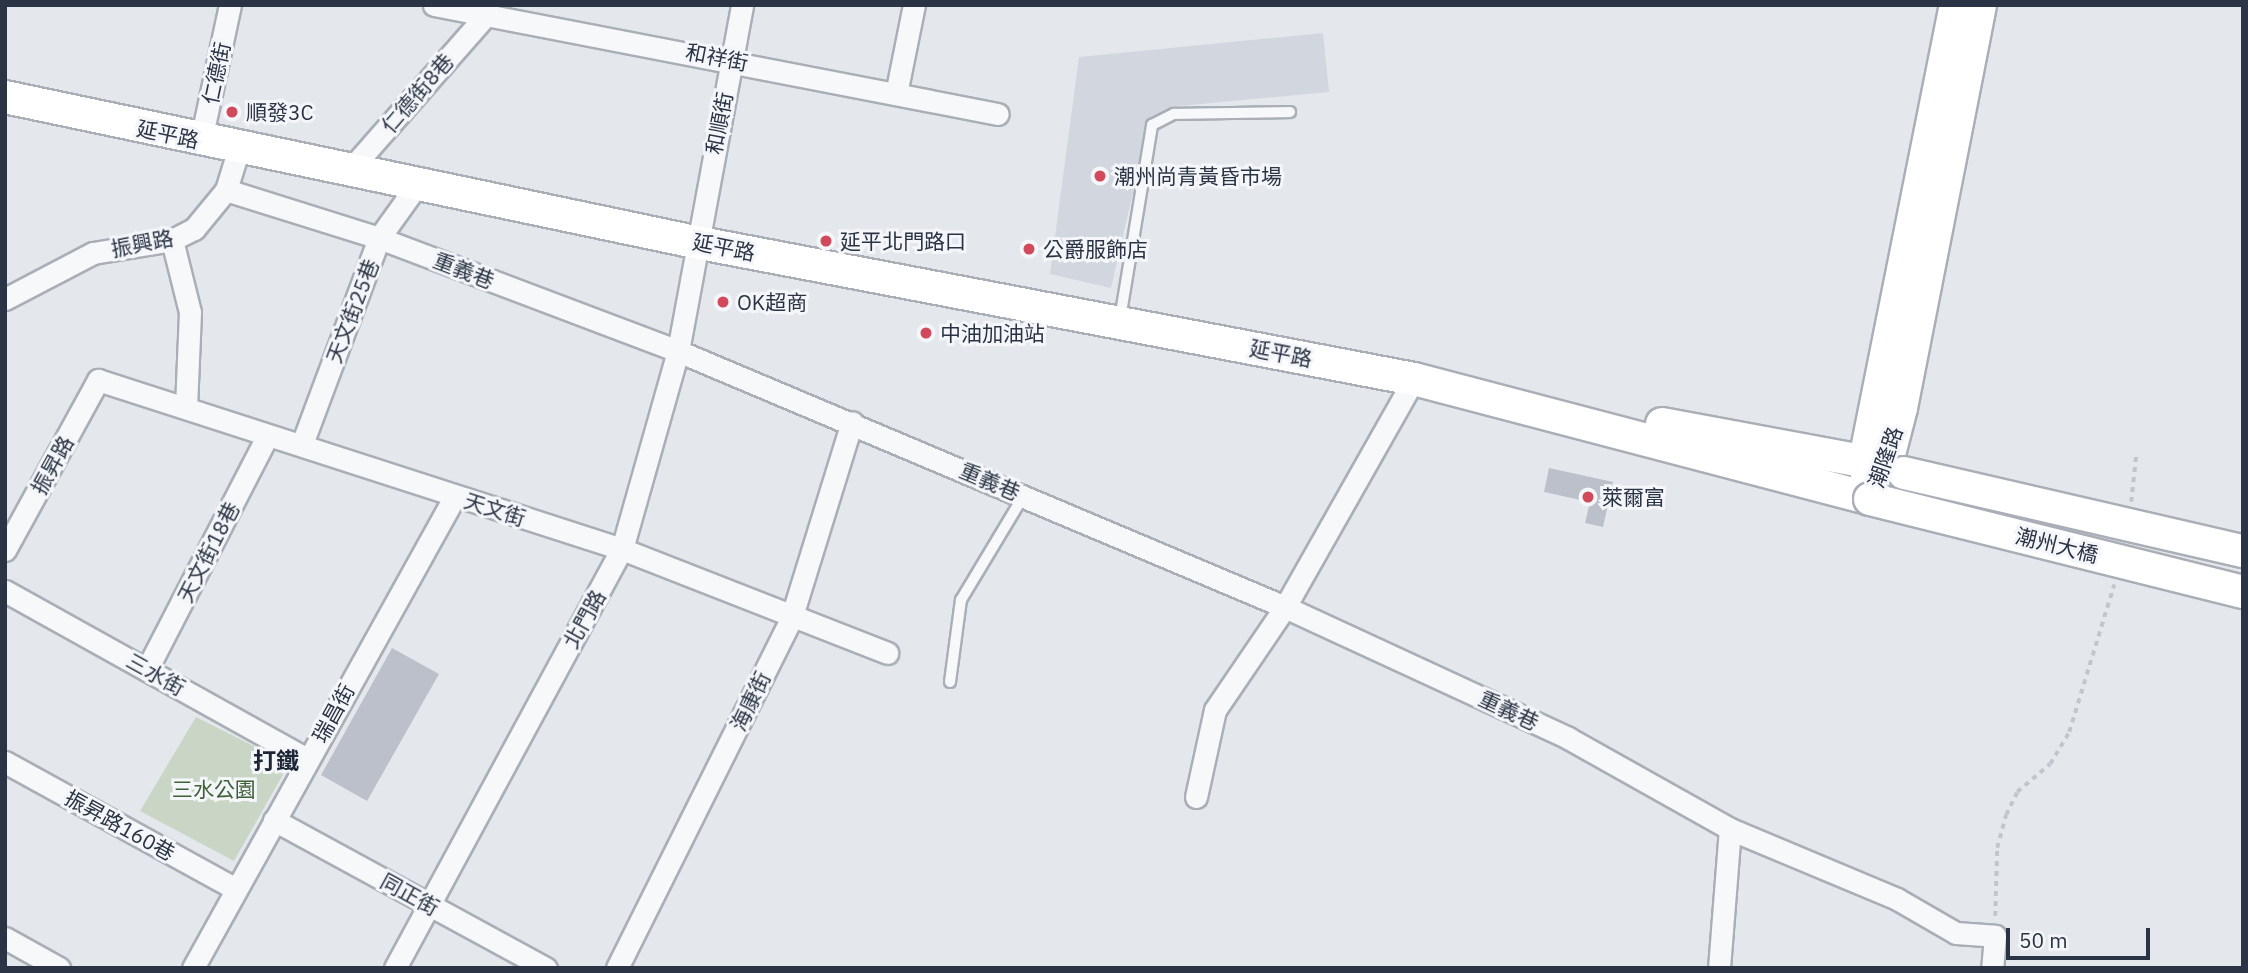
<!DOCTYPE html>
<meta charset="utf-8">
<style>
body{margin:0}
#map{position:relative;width:2248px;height:973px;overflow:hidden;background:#e4e7ec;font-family:"IBM Plex Sans","Noto Sans TC",sans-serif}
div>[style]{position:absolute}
.built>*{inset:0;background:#d2d6de}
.green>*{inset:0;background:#c9d6c5}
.building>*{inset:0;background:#bbc0ca}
.path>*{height:3.5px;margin-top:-1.75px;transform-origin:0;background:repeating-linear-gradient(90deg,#c2c5cb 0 5px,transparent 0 10px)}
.roads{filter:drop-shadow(2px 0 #a9aeb7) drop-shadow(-2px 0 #a9aeb7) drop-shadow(0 2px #a9aeb7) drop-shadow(0 -2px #a9aeb7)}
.lane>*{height:10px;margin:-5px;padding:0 5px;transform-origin:5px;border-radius:5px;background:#f7f8fa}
.street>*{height:21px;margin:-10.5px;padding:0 10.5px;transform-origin:10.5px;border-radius:10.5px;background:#f7f8fa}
.secondary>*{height:32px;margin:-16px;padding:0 16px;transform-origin:16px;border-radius:16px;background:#fff}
.bridges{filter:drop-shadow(2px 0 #a9aeb7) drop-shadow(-2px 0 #a9aeb7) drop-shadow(0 2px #a9aeb7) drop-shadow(0 -2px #a9aeb7)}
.secondary-bridge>*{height:32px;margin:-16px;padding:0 16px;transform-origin:16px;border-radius:16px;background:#fff}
.dots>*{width:19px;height:19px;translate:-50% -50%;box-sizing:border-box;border:4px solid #f4f6f9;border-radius:50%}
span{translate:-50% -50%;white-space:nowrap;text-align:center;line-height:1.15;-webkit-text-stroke:6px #f4f6f9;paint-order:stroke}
.street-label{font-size:21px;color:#2b3445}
.poi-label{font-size:21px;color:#2b3445}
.left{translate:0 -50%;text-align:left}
.park-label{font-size:21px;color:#3f6138}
.neighbourhood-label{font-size:23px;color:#1d2536;font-weight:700}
.frame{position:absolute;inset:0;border:7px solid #2b3445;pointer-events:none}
.scale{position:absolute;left:2006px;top:928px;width:144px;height:32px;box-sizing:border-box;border:4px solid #2b3445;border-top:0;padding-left:9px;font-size:21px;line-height:24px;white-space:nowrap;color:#2b3445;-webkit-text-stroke:5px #f4f6f9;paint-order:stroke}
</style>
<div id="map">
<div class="built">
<i style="clip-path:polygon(1323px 33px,1329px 92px,1179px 106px,1150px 118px,1111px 288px,1050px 274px,1079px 57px)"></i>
</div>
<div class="green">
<i style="clip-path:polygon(196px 717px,289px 764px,234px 861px,140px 811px)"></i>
</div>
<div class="building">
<i style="clip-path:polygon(1549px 468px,1613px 482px,1603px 527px,1585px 523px,1590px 502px,1544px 492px)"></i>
<i style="clip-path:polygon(392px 648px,439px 674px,367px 801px,321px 775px)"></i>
</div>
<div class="path">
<i style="left:2131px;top:502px;width:47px;rotate:-83.9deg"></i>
<i style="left:1995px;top:916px;width:68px;rotate:-88.3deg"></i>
<i style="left:1997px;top:848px;width:34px;rotate:-75deg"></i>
<i style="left:2006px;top:815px;width:25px;rotate:-64deg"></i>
<i style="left:2017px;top:792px;width:43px;rotate:-40.3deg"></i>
<i style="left:2050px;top:764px;width:37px;rotate:-59deg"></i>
<i style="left:2069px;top:732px;width:154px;rotate:-73deg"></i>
</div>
<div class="roads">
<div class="lane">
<i style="left:1120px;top:319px;width:197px;rotate:-80.6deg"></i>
<i style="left:1152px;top:125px;width:25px;rotate:-27deg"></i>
<i style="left:1174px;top:114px;width:116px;rotate:-1deg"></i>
<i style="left:950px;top:682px;width:83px;rotate:-82.4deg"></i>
<i style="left:961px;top:600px;width:122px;rotate:-59deg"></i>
</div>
<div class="street">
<i style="left:434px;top:5px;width:574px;rotate:10.94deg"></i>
<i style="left:896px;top:94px;width:91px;rotate:-78.6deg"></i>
<i style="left:201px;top:140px;width:138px;rotate:-77.9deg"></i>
<i style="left:349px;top:171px;width:208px;rotate:-48.7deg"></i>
<i style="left:226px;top:190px;width:160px;rotate:17.4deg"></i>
<i style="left:379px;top:238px;width:320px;rotate:20.7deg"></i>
<i style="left:678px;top:351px;width:659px;rotate:22.87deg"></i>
<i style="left:1285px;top:607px;width:312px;rotate:24.8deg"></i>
<i style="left:1568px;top:738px;width:186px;rotate:29.3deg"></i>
<i style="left:1730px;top:829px;width:181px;rotate:22.7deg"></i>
<i style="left:1897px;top:899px;width:68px;rotate:30deg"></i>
<i style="left:1956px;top:933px;width:39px;rotate:4deg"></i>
<i style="left:1995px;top:936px;width:32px;rotate:95deg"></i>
<i style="left:172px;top:240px;width:74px;rotate:76deg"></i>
<i style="left:190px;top:312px;width:96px;rotate:92.4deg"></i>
<i style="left:5px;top:299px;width:99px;rotate:-27.6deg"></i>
<i style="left:93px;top:253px;width:80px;rotate:-9.3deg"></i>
<i style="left:172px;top:240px;width:25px;rotate:-27deg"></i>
<i style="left:194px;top:229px;width:50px;rotate:-50.6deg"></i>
<i style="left:226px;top:190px;width:44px;rotate:-72.8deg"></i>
<i style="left:302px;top:444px;width:220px;rotate:-69.5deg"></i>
<i style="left:379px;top:238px;width:65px;rotate:-54.4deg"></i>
<i style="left:5px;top:550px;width:194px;rotate:-61.3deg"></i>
<i style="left:98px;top:380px;width:551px;rotate:17.88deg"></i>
<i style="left:622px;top:549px;width:285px;rotate:21.4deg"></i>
<i style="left:5px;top:591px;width:346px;rotate:29.1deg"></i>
<i style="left:147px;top:669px;width:263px;rotate:-62.7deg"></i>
<i style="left:5px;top:762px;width:264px;rotate:28.8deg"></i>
<i style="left:1196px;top:797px;width:89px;rotate:-77.7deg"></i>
<i style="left:1215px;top:710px;width:125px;rotate:-55.8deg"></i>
<i style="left:1285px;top:607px;width:262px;rotate:-60.5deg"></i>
<i style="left:274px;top:820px;width:310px;rotate:28.6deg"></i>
<i style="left:5px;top:938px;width:62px;rotate:29.1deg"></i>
<i style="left:193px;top:968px;width:540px;rotate:-60.97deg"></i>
<i style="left:395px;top:968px;width:477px;rotate:-61.6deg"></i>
<i style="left:622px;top:549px;width:206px;rotate:-74.2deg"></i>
<i style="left:678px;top:351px;width:352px;rotate:-79.5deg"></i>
<i style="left:617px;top:968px;width:390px;rotate:-63.5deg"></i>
<i style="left:791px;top:619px;width:206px;rotate:-72.8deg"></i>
<i style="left:1719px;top:968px;width:139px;rotate:-85.5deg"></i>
</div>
<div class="secondary">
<i style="left:5px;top:97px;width:705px;rotate:11.87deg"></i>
<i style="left:695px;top:242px;width:732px;rotate:10.79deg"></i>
<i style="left:1414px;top:379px;width:472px;rotate:14.7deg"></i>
<i style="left:1662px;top:424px;width:225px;rotate:10.5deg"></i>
<i style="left:1870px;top:499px;width:37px;rotate:-64deg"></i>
<i style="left:1886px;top:466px;width:60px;rotate:-75.5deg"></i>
<i style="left:1901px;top:408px;width:411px;rotate:-78.9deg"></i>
<i style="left:1870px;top:499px;width:39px;rotate:-97deg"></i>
<i style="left:1865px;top:460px;width:464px;rotate:-78.7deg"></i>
</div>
</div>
<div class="bridges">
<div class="secondary-bridge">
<i style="left:1904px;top:473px;width:348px;rotate:13deg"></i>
<i style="left:1870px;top:499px;width:384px;rotate:14deg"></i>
</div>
</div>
<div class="dots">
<i style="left:232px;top:112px;background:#d1495b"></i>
<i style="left:1100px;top:176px;background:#d1495b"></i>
<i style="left:826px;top:241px;background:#d1495b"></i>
<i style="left:1029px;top:249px;background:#d1495b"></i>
<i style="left:723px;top:302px;background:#d1495b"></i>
<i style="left:926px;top:333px;background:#d1495b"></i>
<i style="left:1588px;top:497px;background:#d1495b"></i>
</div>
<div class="street-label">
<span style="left:717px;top:57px;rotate:11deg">和祥街</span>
<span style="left:216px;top:73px;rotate:-78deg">仁德街</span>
<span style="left:417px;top:93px;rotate:-49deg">仁德街8巷</span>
<span style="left:719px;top:123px;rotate:-79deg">和順街</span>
<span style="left:168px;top:134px;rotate:12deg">延平路</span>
<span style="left:142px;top:243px;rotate:-11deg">振興路</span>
<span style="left:724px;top:247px;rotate:11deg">延平路</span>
<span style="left:464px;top:270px;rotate:21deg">重義巷</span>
<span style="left:352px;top:311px;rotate:-69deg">天文街25巷</span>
<span style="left:1281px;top:353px;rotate:11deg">延平路</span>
<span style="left:1885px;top:457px;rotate:-71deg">潮隆路</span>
<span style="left:52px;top:465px;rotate:-61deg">振昇路</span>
<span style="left:990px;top:481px;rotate:23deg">重義巷</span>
<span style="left:495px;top:509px;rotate:18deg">天文街</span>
<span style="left:2057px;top:545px;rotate:14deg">潮州大橋</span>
<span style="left:208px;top:552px;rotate:-63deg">天文街18巷</span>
<span style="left:584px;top:619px;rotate:-61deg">北門路</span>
<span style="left:156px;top:674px;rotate:29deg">三水街</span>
<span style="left:750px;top:701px;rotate:-64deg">海康街</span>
<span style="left:1509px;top:710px;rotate:25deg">重義巷</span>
<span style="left:333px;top:713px;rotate:-61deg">瑞昌街</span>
<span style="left:120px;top:825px;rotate:29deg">振昇路160巷</span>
<span style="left:410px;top:894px;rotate:29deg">同正街</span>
</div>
<div class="poi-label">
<span class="left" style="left:246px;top:112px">順發3C</span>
<span class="left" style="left:1114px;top:176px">潮州尚青黃昏市場</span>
<span class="left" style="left:840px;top:241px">延平北門路口</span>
<span class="left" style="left:1043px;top:249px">公爵服飾店</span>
<span class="left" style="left:737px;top:302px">OK超商</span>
<span class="left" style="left:940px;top:333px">中油加油站</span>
<span class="left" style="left:1602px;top:497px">萊爾富</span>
</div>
<div class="park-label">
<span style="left:214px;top:789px">三水公園</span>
</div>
<div class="neighbourhood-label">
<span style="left:276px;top:760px">打鐵</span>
</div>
<div class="frame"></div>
<div class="scale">50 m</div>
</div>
